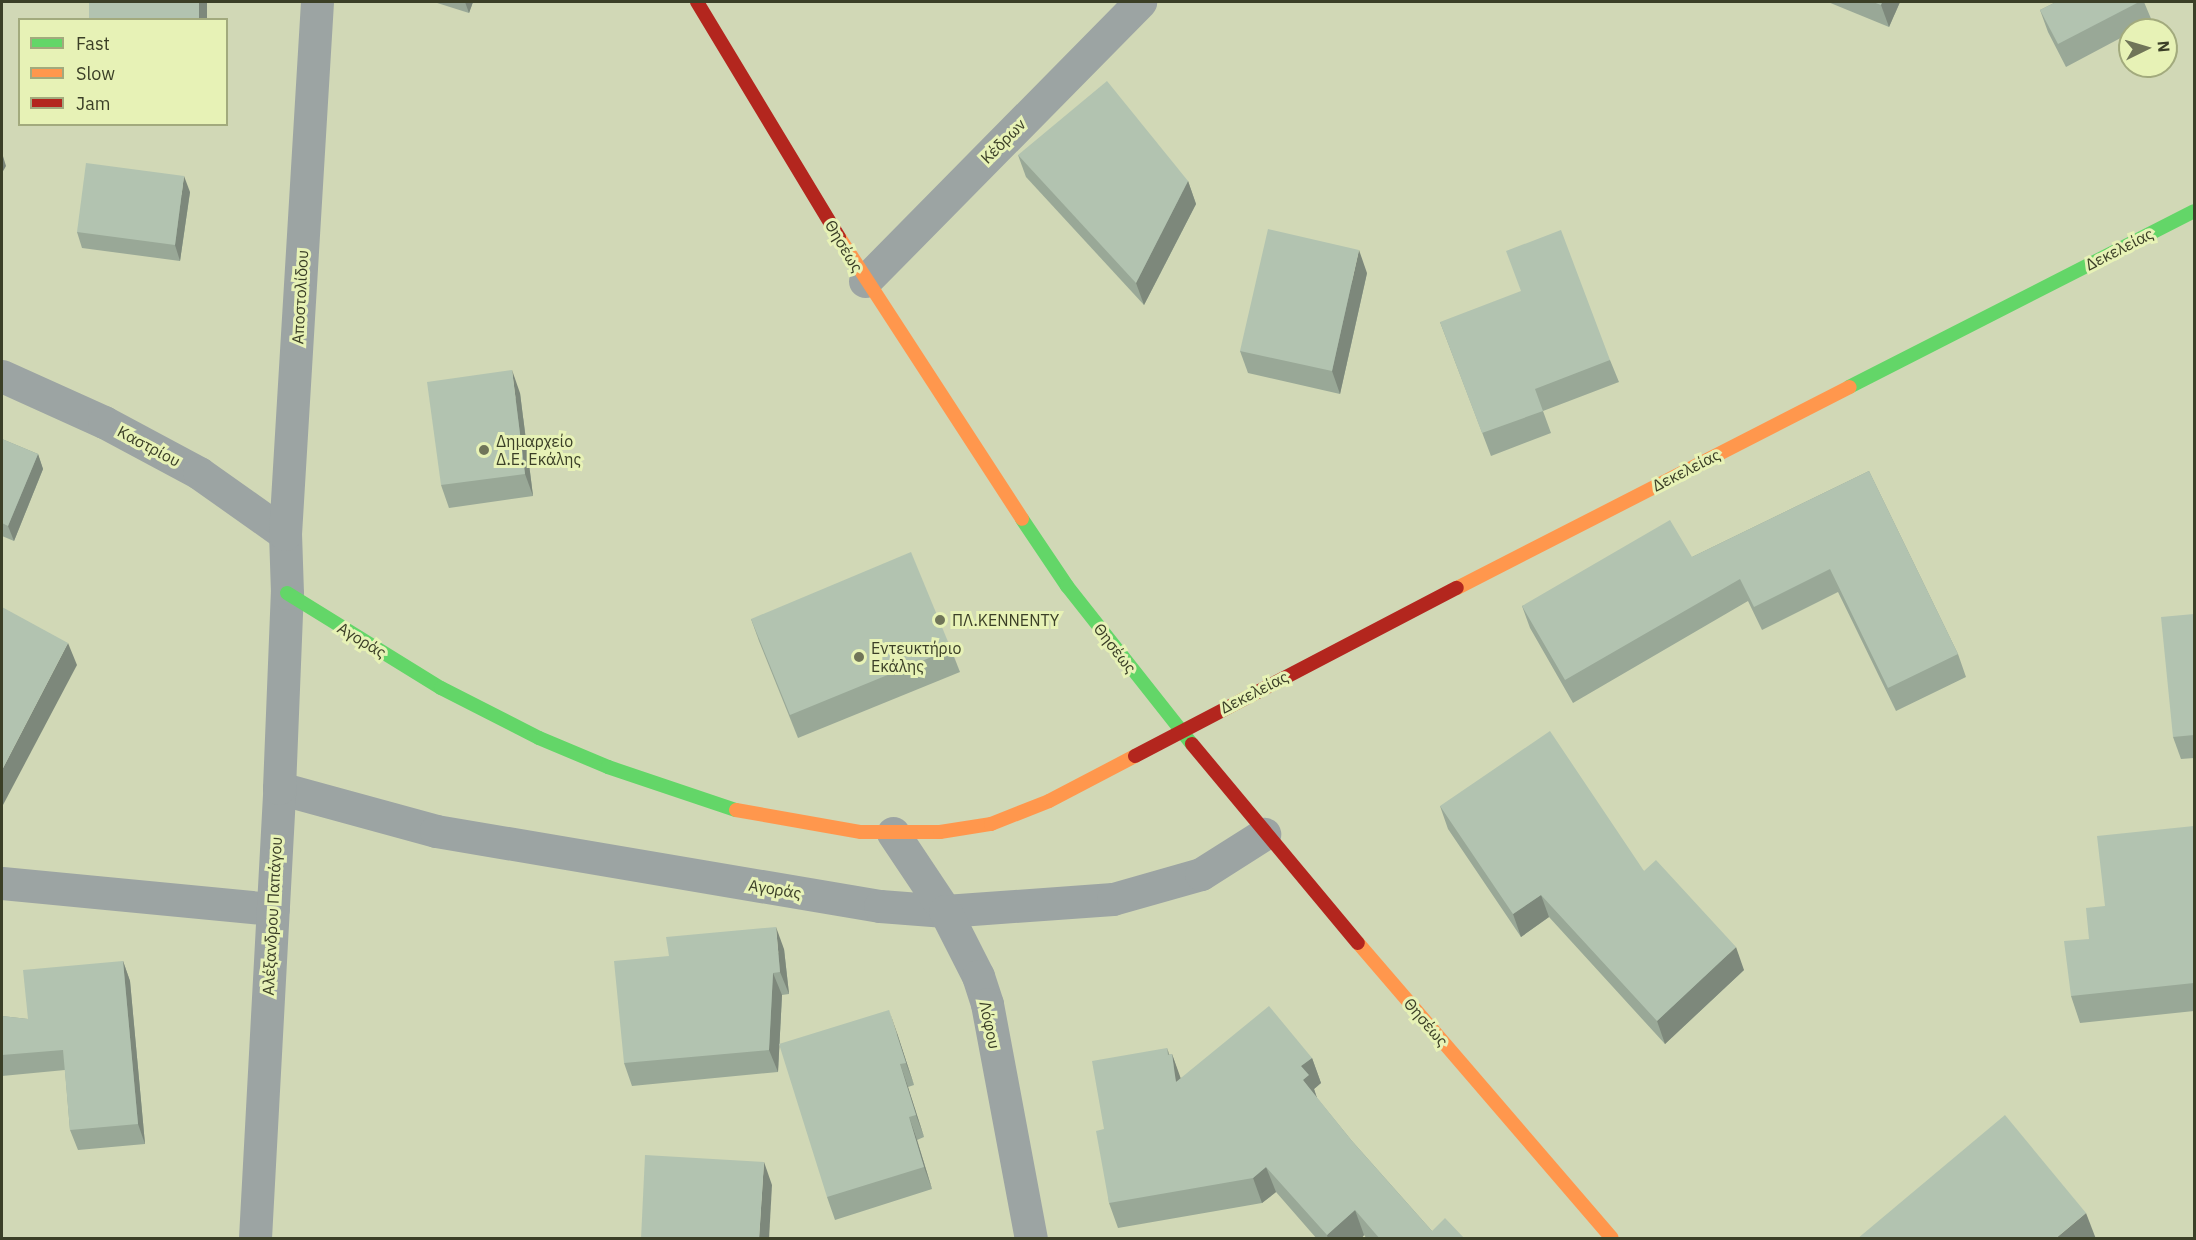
<!DOCTYPE html>
<meta charset="utf-8">
<style>
body{margin:0}
#map{position:relative;width:2196px;height:1240px;overflow:hidden;background:#d1d8b6;font-family:"IBM Plex Sans",sans-serif}
div>[style]{position:absolute}
.street>*{height:33px;margin:-16.5px;padding:0 16.5px;transform-origin:16.5px;border-radius:16.5px;background:#9ca4a3}
.fast>*{height:14px;margin:-7px;padding:0 7px;transform-origin:7px;border-radius:7px;background:#63d668}
.slow>*{height:14px;margin:-7px;padding:0 7px;transform-origin:7px;border-radius:7px;background:#ff974d}
.jam>*{height:14px;margin:-7px;padding:0 7px;transform-origin:7px;border-radius:7px;background:#b3261e}
.wall>*{inset:0;background:#99a897}
.shaded-wall>*{inset:0;background:#7d887b}
.building>*{inset:0;background:#b2c3b0}
.dots>*{width:16px;height:16px;translate:-50% -50%;box-sizing:border-box;border:3px solid #e7f2b6;border-radius:50%}
span{translate:-50% -50%;white-space:nowrap;text-align:center;line-height:1.15;-webkit-text-stroke:6px #e7f2b6;paint-order:stroke}
.street-label{font-size:16px;color:#3b3f27}
.poi-label{font-size:16px;color:#3b3f27}
.left{translate:0 -50%;text-align:left}
.frame{position:absolute;inset:0;border:3px solid #3b3f27;pointer-events:none}
.legend{position:absolute;left:18px;top:18px;width:210px;height:108px;box-sizing:border-box;background:#e7f2b6;border:2px solid #a2aa7d;margin:0;padding:8px 10px;list-style:none;font-size:18px;color:#3b3f27}
.legend li{display:flex;align-items:center;gap:12px;height:30px}
.legend b{width:30px;border:2px solid #a2aa7d}
.north{position:absolute;left:2118px;top:18px;width:60px;height:60px;box-sizing:border-box;background:#e7f2b6;border:2px solid #a2aa7d;border-radius:50%;rotate:85deg;font-size:16px;font-weight:700;line-height:24px;text-align:center;color:#3b3f27}
.north::after{content:'';display:block;margin:auto;width:21px;height:27px;background:#707559;clip-path:polygon(50% 0,100% 100%,50% 72%,0 100%)}
</style>
<div id="map">
<div class="street">
<i style="left:865px;top:281px;width:392px;rotate:-45.4deg"></i>
<i style="left:2px;top:376px;width:112px;rotate:24.3deg"></i>
<i style="left:104px;top:422px;width:108px;rotate:28.2deg"></i>
<i style="left:199px;top:473px;width:105px;rotate:35.3deg"></i>
<i style="left:279px;top:788px;width:163px;rotate:15.3deg"></i>
<i style="left:436px;top:831px;width:450px;rotate:9.6deg"></i>
<i style="left:880px;top:906px;width:65px;rotate:4.4deg"></i>
<i style="left:945px;top:911px;width:168px;rotate:-4.1deg"></i>
<i style="left:1113px;top:899px;width:91px;rotate:-15.9deg"></i>
<i style="left:1201px;top:874px;width:75px;rotate:-32.4deg"></i>
<i style="left:893px;top:833px;width:94px;rotate:56.3deg"></i>
<i style="left:945px;top:911px;width:73px;rotate:63.1deg"></i>
<i style="left:978px;top:976px;width:29px;rotate:72deg"></i>
<i style="left:987px;top:1004px;width:238px;rotate:79.4deg"></i>
<i style="left:2px;top:883px;width:272px;rotate:5.5deg"></i>
<i style="left:255px;top:1238px;width:451px;rotate:-86.9deg"></i>
<i style="left:279px;top:788px;width:195px;rotate:-87.7deg"></i>
<i style="left:287px;top:593px;width:59px;rotate:-91.9deg"></i>
<i style="left:285px;top:534px;width:533px;rotate:-86.56deg"></i>
</div>
<div class="fast">
<i style="left:1849px;top:387px;width:387px;rotate:-27deg"></i>
<i style="left:1022px;top:519px;width:81px;rotate:56.1deg"></i>
<i style="left:1067px;top:586px;width:201px;rotate:51.7deg"></i>
<i style="left:287px;top:593px;width:181px;rotate:31.7deg"></i>
<i style="left:441px;top:688px;width:110px;rotate:27deg"></i>
<i style="left:539px;top:738px;width:75px;rotate:22.8deg"></i>
<i style="left:608px;top:767px;width:135px;rotate:18.6deg"></i>
</div>
<div class="slow">
<i style="left:839px;top:237px;width:336px;rotate:57deg"></i>
<i style="left:1457px;top:588px;width:441px;rotate:-27.1deg"></i>
<i style="left:736px;top:810px;width:127px;rotate:10deg"></i>
<i style="left:861px;top:832px;width:79px"></i>
<i style="left:940px;top:832px;width:52px;rotate:-8.9deg"></i>
<i style="left:991px;top:824px;width:62px;rotate:-21.6deg"></i>
<i style="left:1049px;top:801px;width:97px;rotate:-27.6deg"></i>
<i style="left:1358px;top:943px;width:389px;rotate:49.3deg"></i>
</div>
<div class="jam">
<i style="left:697px;top:2px;width:275px;rotate:58.9deg"></i>
<i style="left:1192px;top:744px;width:259px;rotate:50.2deg"></i>
<i style="left:1135px;top:756px;width:363px;rotate:-27.6deg"></i>
</div>
<div class="wall">
<i style="clip-path:polygon(434px 2px,473px 2px,469px 13px)"></i>
<i style="clip-path:polygon(1828px 2px,1900px 2px,1889px 27px)"></i>
<i style="clip-path:polygon(2056px 2px,2144px 2px,2152px 21px,2136px 30px,2130px 30px,2130px 33px,2066px 67px,2048px 32px,2040px 10px)"></i>
<i style="clip-path:polygon(1018px 155px,1188px 181px,1196px 204px,1144px 305px,1026px 177px)"></i>
<i style="clip-path:polygon(190px 192px,180px 261px,82px 248px,77px 232px)"></i>
<i style="clip-path:polygon(1367px 273px,1340px 394px,1248px 373px,1240px 351px)"></i>
<i style="clip-path:polygon(1440px 322px,1610px 360px,1619px 382px,1543px 411px,1551px 433px,1491px 456px)"></i>
<i style="clip-path:polygon(520px 393px,533px 496px,449px 508px,441px 485px)"></i>
<i style="clip-path:polygon(2px 439px,38px 454px,43px 469px,14px 541px,2px 536px)"></i>
<i style="clip-path:polygon(1869px 471px,1958px 654px,1966px 677px,1896px 711px,1838px 592px,1762px 630px,1748px 601px,1573px 703px,1530px 628px,1522px 606px,1692px 557px)"></i>
<i style="clip-path:polygon(2194px 614px,2194px 758px,2181px 759px,2173px 737px)"></i>
<i style="clip-path:polygon(751px 619px,951px 649px,960px 672px,798px 738px,759px 641px)"></i>
<i style="clip-path:polygon(1440px 806px,1644px 871px,1744px 970px,1665px 1044px,1549px 917px,1521px 937px,1448px 829px)"></i>
<i style="clip-path:polygon(2194px 826px,2194px 1011px,2080px 1023px,2071px 996px,2089px 939px,2105px 906px)"></i>
<i style="clip-path:polygon(784px 949px,789px 994px,782px 995px,778px 1072px,632px 1086px,624px 1063px)"></i>
<i style="clip-path:polygon(123px 961px,130px 981px,145px 1144px,78px 1150px,70px 1130px,65px 1070px,2px 1076px,2px 1016px,28px 1019px)"></i>
<i style="clip-path:polygon(897px 1033px,914px 1085px,908px 1087px,924px 1137px,917px 1140px,932px 1189px,835px 1220px,827px 1197px)"></i>
<i style="clip-path:polygon(1167px 1048px,1169px 1055px,1172px 1054px,1180px 1078px,1312px 1058px,1321px 1083px,1314px 1089px,1317px 1098px,1352px 1141px,1432px 1231px,1465px 1239px,1367px 1239px,1364px 1235px,1361px 1239px,1317px 1239px,1276px 1192px,1262px 1203px,1118px 1228px,1109px 1203px,1104px 1129px)"></i>
</div>
<div class="shaded-wall">
<i style="clip-path:polygon(199px 2px,207px 2px,207px 20px,199px 20px)"></i>
<i style="clip-path:polygon(465px 2px,473px 2px,469px 13px)"></i>
<i style="clip-path:polygon(1882px 2px,1900px 2px,1889px 27px,1881px 5px)"></i>
<i style="clip-path:polygon(2px 153px,6px 166px,2px 173px)"></i>
<i style="clip-path:polygon(184px 176px,190px 192px,180px 261px,175px 245px)"></i>
<i style="clip-path:polygon(1188px 181px,1196px 204px,1144px 305px,1136px 283px)"></i>
<i style="clip-path:polygon(1359px 250px,1367px 273px,1340px 394px,1332px 371px)"></i>
<i style="clip-path:polygon(512px 370px,520px 393px,533px 496px,525px 474px)"></i>
<i style="clip-path:polygon(38px 454px,43px 469px,14px 541px,8px 526px)"></i>
<i style="clip-path:polygon(68px 643px,77px 665px,3px 805px,2px 801px,2px 770px)"></i>
<i style="clip-path:polygon(1541px 895px,1549px 917px,1521px 937px,1513px 914px)"></i>
<i style="clip-path:polygon(776px 927px,784px 949px,789px 994px,780px 972px)"></i>
<i style="clip-path:polygon(1736px 947px,1744px 970px,1665px 1044px,1657px 1021px)"></i>
<i style="clip-path:polygon(123px 961px,130px 981px,145px 1144px,138px 1124px)"></i>
<i style="clip-path:polygon(773px 973px,782px 995px,778px 1072px,769px 1050px)"></i>
<i style="clip-path:polygon(889px 1010px,897px 1033px,914px 1085px,906px 1063px)"></i>
<i style="clip-path:polygon(1167px 1048px,1174px 1068px,1172px 1054px,1181px 1079px,1176px 1082px)"></i>
<i style="clip-path:polygon(1312px 1058px,1321px 1083px,1314px 1089px,1318px 1101px,1303px 1080px,1301px 1066px)"></i>
<i style="clip-path:polygon(900px 1064px,908px 1087px,924px 1137px,916px 1115px)"></i>
<i style="clip-path:polygon(909px 1117px,917px 1140px,932px 1189px,924px 1167px)"></i>
<i style="clip-path:polygon(764px 1162px,772px 1185px,769px 1239px,759px 1239px)"></i>
<i style="clip-path:polygon(1266px 1167px,1276px 1192px,1262px 1203px,1253px 1178px)"></i>
<i style="clip-path:polygon(1355px 1210px,1364px 1235px,1361px 1239px,1328px 1239px,1327px 1235px)"></i>
<i style="clip-path:polygon(2086px 1213px,2096px 1239px,2055px 1239px)"></i>
</div>
<div class="building">
<i style="clip-path:polygon(89px 2px,199px 2px,199px 20px,89px 20px)"></i>
<i style="clip-path:polygon(1873px 2px,1882px 2px,1881px 5px)"></i>
<i style="clip-path:polygon(2056px 2px,2139px 2px,2058px 44px,2040px 10px)"></i>
<i style="clip-path:polygon(1107px 81px,1188px 181px,1136px 283px,1018px 155px)"></i>
<i style="clip-path:polygon(86px 163px,184px 176px,175px 245px,77px 232px)"></i>
<i style="clip-path:polygon(1268px 229px,1359px 250px,1332px 371px,1240px 351px)"></i>
<i style="clip-path:polygon(1561px 230px,1610px 360px,1535px 389px,1543px 411px,1482px 433px,1440px 322px,1521px 291px,1506px 251px)"></i>
<i style="clip-path:polygon(512px 370px,525px 474px,441px 485px,427px 382px)"></i>
<i style="clip-path:polygon(2px 439px,38px 454px,8px 526px,2px 523px)"></i>
<i style="clip-path:polygon(1869px 471px,1958px 654px,1888px 688px,1830px 569px,1754px 607px,1740px 579px,1565px 680px,1522px 606px,1670px 520px,1692px 557px)"></i>
<i style="clip-path:polygon(911px 552px,951px 649px,790px 715px,751px 619px)"></i>
<i style="clip-path:polygon(2px 607px,68px 643px,2px 770px)"></i>
<i style="clip-path:polygon(2194px 614px,2194px 735px,2173px 737px,2161px 617px)"></i>
<i style="clip-path:polygon(1550px 731px,1644px 871px,1656px 860px,1736px 947px,1657px 1021px,1541px 895px,1513px 914px,1440px 806px)"></i>
<i style="clip-path:polygon(2194px 826px,2194px 983px,2071px 996px,2064px 941px,2089px 939px,2086px 908px,2105px 906px,2097px 836px)"></i>
<i style="clip-path:polygon(776px 927px,780px 972px,773px 973px,769px 1050px,624px 1063px,614px 961px,669px 956px,666px 937px)"></i>
<i style="clip-path:polygon(123px 961px,138px 1124px,70px 1130px,63px 1050px,2px 1055px,2px 1016px,28px 1019px,23px 970px)"></i>
<i style="clip-path:polygon(1269px 1006px,1312px 1058px,1301px 1066px,1309px 1075px,1303px 1080px,1352px 1141px,1432px 1231px,1445px 1218px,1465px 1239px,1380px 1239px,1355px 1210px,1327px 1235px,1266px 1167px,1253px 1178px,1109px 1203px,1096px 1131px,1104px 1129px,1092px 1061px,1167px 1048px,1168px 1055px,1172px 1054px,1176px 1082px)"></i>
<i style="clip-path:polygon(889px 1010px,906px 1063px,900px 1064px,916px 1115px,909px 1117px,924px 1167px,827px 1197px,779px 1044px)"></i>
<i style="clip-path:polygon(2005px 1115px,2086px 1213px,2055px 1239px,1857px 1239px)"></i>
<i style="clip-path:polygon(645px 1155px,764px 1162px,759px 1239px,641px 1239px)"></i>
</div>
<div class="dots">
<i style="left:484px;top:450px;background:#707559"></i>
<i style="left:940px;top:620px;background:#707559"></i>
<i style="left:859px;top:657px;background:#707559"></i>
</div>
<div class="street-label">
<span style="left:1003px;top:141px;rotate:-45deg">Κέδρων</span>
<span style="left:844px;top:246px;rotate:59deg">Θησέως</span>
<span style="left:2119px;top:249px;rotate:-27deg">Δεκελείας</span>
<span style="left:300px;top:297px;rotate:-87deg">Αποστολίδου</span>
<span style="left:149px;top:446px;rotate:28deg">Καστρίου</span>
<span style="left:1686px;top:470px;rotate:-27deg">Δεκελείας</span>
<span style="left:362px;top:640px;rotate:31deg">Αγοράς</span>
<span style="left:1115px;top:648px;rotate:52deg">Θησέως</span>
<span style="left:1254px;top:692px;rotate:-27deg">Δεκελείας</span>
<span style="left:775px;top:889px;rotate:9deg">Αγοράς</span>
<span style="left:272px;top:916px;rotate:-87deg">Αλέξανδρου Παπάγου</span>
<span style="left:1426px;top:1022px;rotate:49deg">Θησέως</span>
<span style="left:990px;top:1025px;rotate:78deg">Λόφου</span>
</div>
<div class="poi-label">
<span class="left" style="left:496px;top:450px">Δημαρχείο<br>Δ.Ε. Εκάλης</span>
<span class="left" style="left:952px;top:620px">ΠΛ.ΚΕΝΝΕΝΤΥ</span>
<span class="left" style="left:871px;top:657px">Εντευκτήριο<br>Εκάλης</span>
</div>
<div class="frame"></div>
<ul class="legend">
<li><b style="height:8px;background:#63d668"></b>Fast</li>
<li><b style="height:8px;background:#ff974d"></b>Slow</li>
<li><b style="height:8px;background:#b3261e"></b>Jam</li>
</ul>
<div class="north">N</div>
</div>
